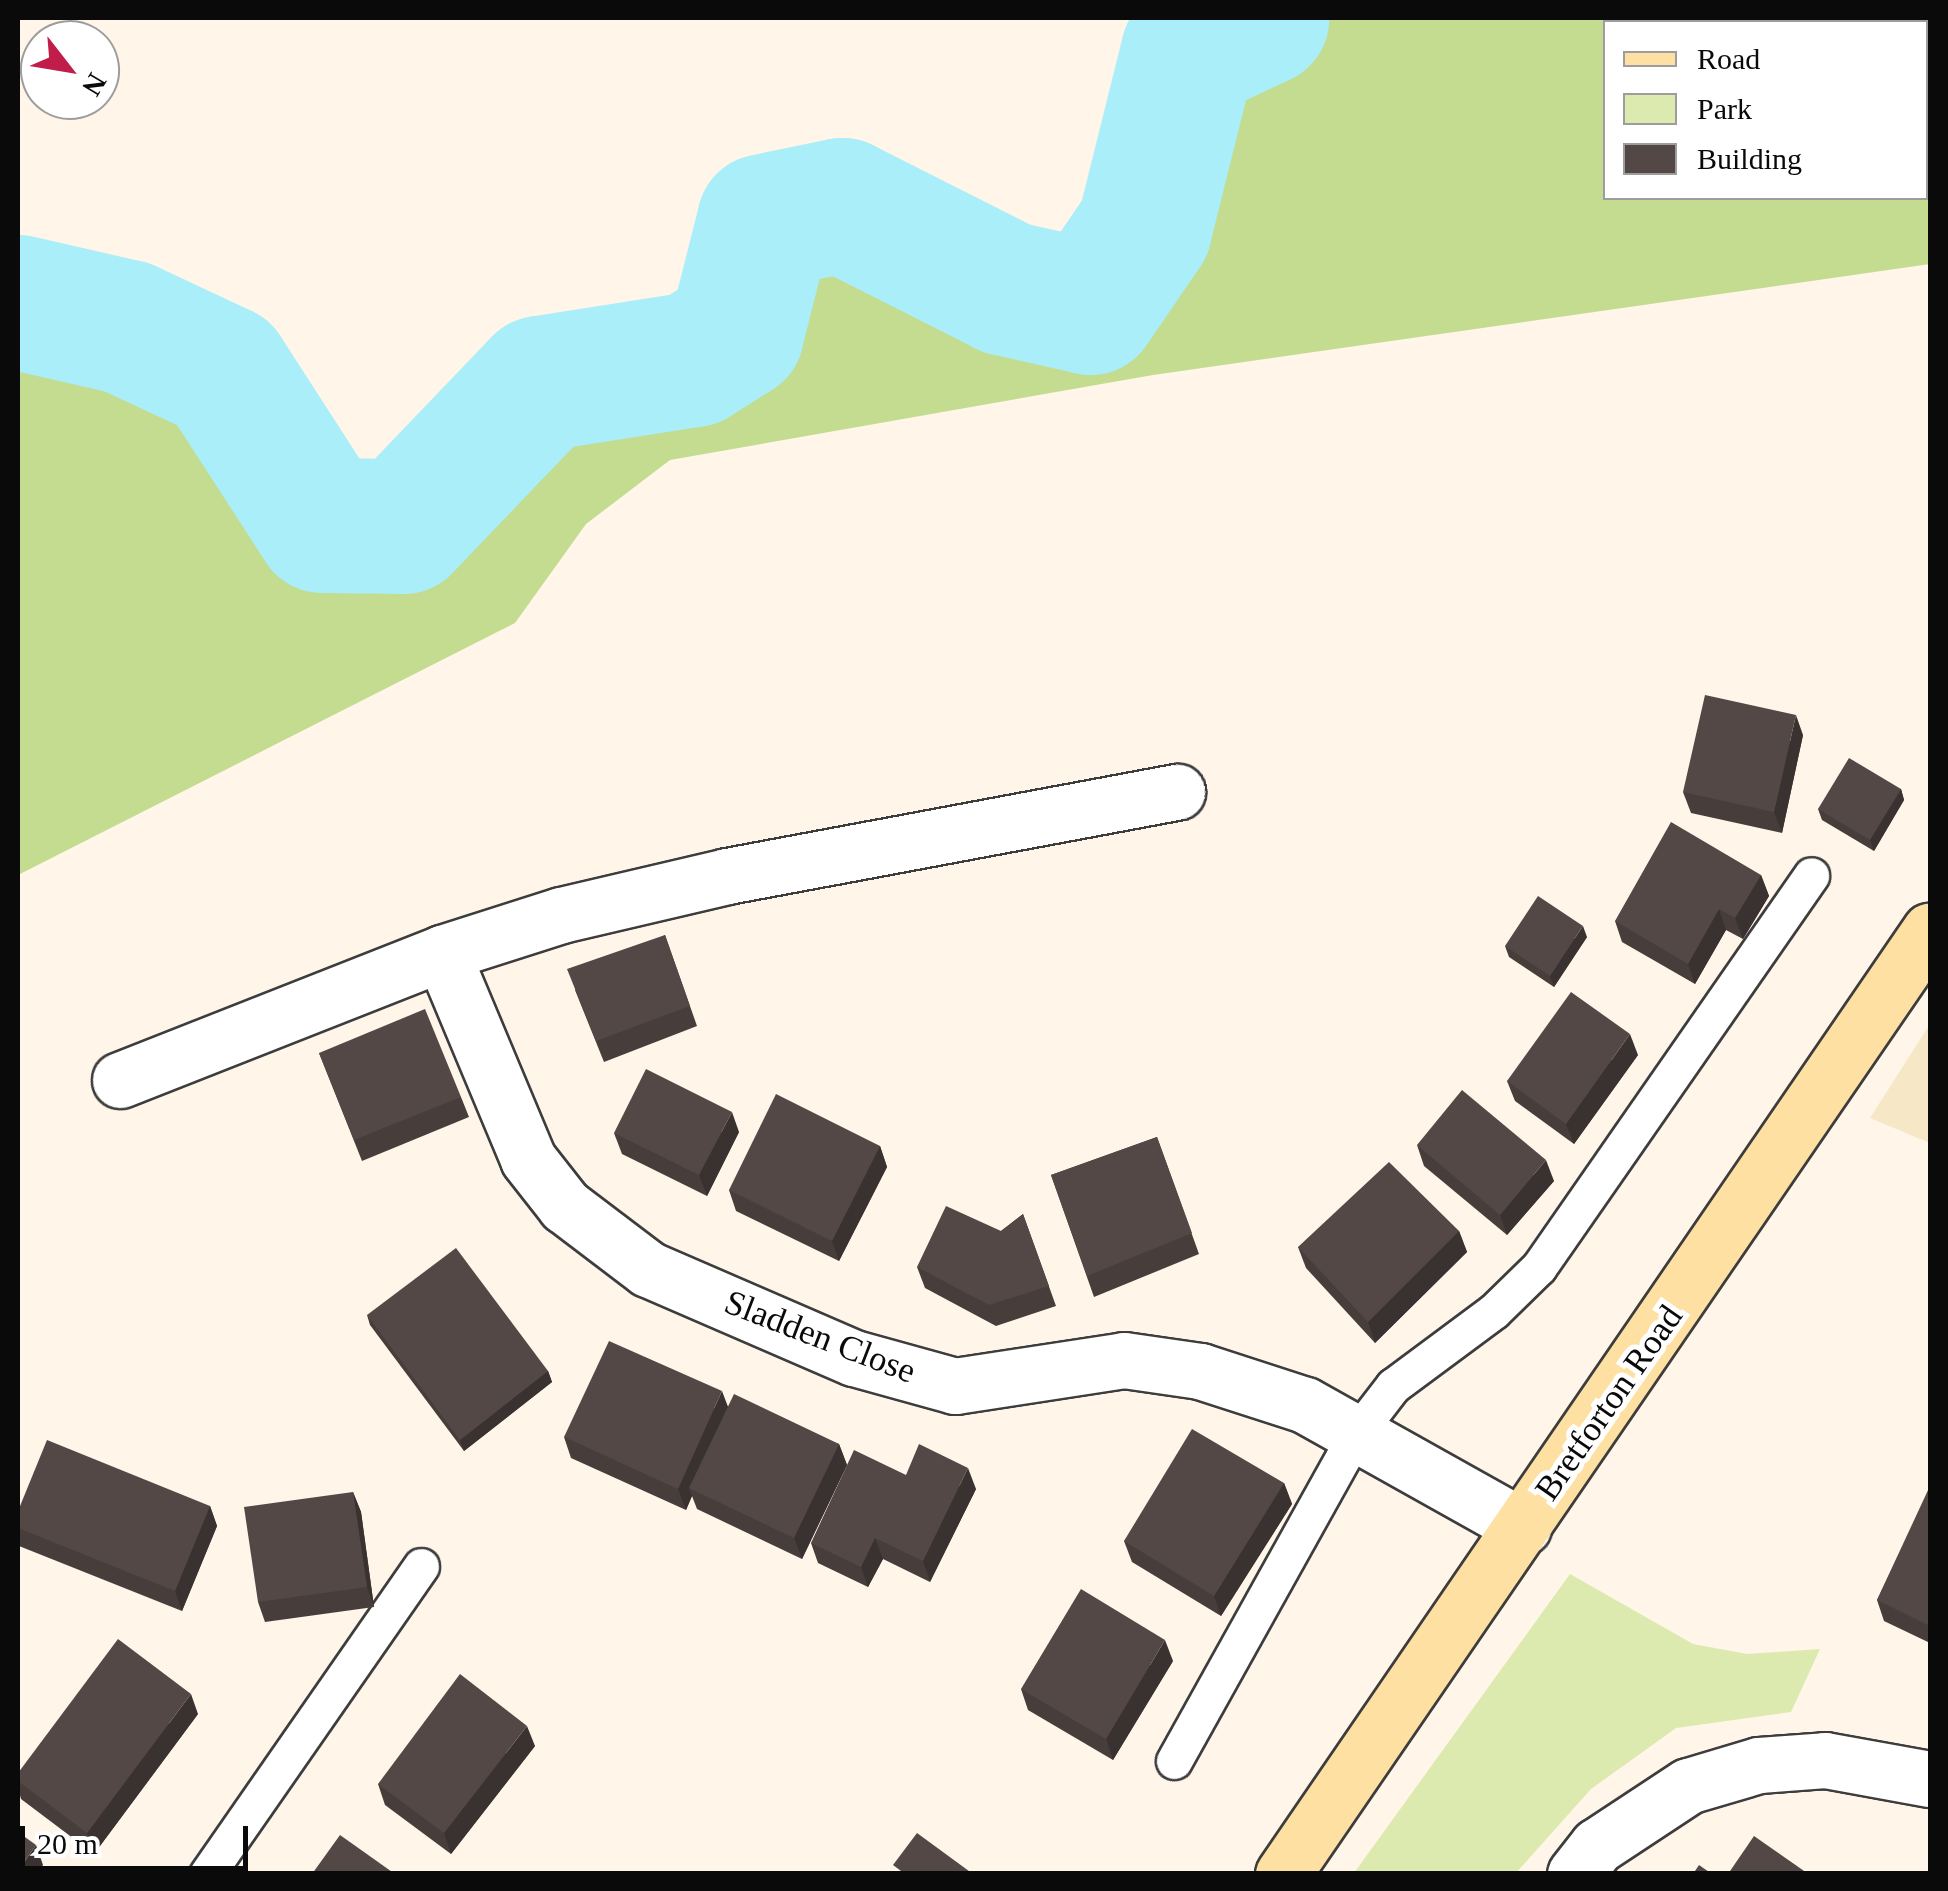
<!DOCTYPE html>
<style>
body{margin:0}
#map{position:relative;width:1948px;height:1891px;overflow:hidden;background:#fff5e8;font-family:"Times New Roman",serif}
div>[style]{position:absolute}
.farmland>*{inset:0;background:#f6e7c7}
.green>*{inset:0;background:#dceab0}
.forest>*{inset:0;background:#c3dc8f}
.river>*{height:135px;margin:-67.5px;padding:0 67.5px;transform-origin:67.5px;border-radius:67.5px;background:#a9eef9}
.roads{filter:drop-shadow(2px 0 #3d3d3d) drop-shadow(-2px 0 #3d3d3d) drop-shadow(0 2px #3d3d3d) drop-shadow(0 -2px #3d3d3d)}
.service>*{height:35px;margin:-17.5px;padding:0 17.5px;transform-origin:17.5px;border-radius:17.5px;background:#fff}
.minor>*{height:55px;margin:-27.5px;padding:0 27.5px;transform-origin:27.5px;border-radius:27.5px;background:#fff}
.secondary>*{height:55px;margin:-27.5px;padding:0 27.5px;transform-origin:27.5px;border-radius:27.5px;background:#ffe0a3}
.wall>*{inset:0;background:#473e3c}
.shaded-wall>*{inset:0;background:#3a3231}
.building>*{inset:0;background:#534846}
span{translate:-50% -50%;white-space:nowrap;text-align:center;line-height:1.15;-webkit-text-stroke:10px #fff;paint-order:stroke}
.street-label{font-size:35px;color:#0a0a0a}
.frame{position:absolute;inset:0;border:20px solid #0a0a0a;pointer-events:none}
.legend{position:absolute;left:1603px;top:20px;width:325px;height:180px;box-sizing:border-box;background:#fff;border:2px solid #9d9d9d;margin:0;padding:12px 18px;list-style:none;font-size:30px;color:#0a0a0a}
.legend li{display:flex;align-items:center;gap:20px;height:50px}
.legend b{width:50px;border:2px solid #9d9d9d}
.north{position:absolute;left:20px;top:20px;width:100px;height:100px;box-sizing:border-box;background:#fff;border:2px solid #9d9d9d;border-radius:50%;rotate:121deg;font-size:28px;font-weight:700;line-height:40px;text-align:center;color:#0a0a0a}
.north::after{content:'';display:block;margin:auto;width:35px;height:45px;background:#c01d4a;clip-path:polygon(50% 0,100% 100%,50% 72%,0 100%)}
.scale{position:absolute;left:20px;top:1826px;width:228px;height:45px;box-sizing:border-box;border:5px solid #0a0a0a;border-top:0;padding-left:12px;font-size:30px;line-height:35px;white-space:nowrap;color:#0a0a0a;-webkit-text-stroke:8px #fff;paint-order:stroke}
</style>
<div id="map">
<div class="farmland">
<i style="clip-path:polygon(1930px 1024px,1930px 1143px,1870px 1118px)"></i>
</div>
<div class="green">
<i style="clip-path:polygon(1570px 1574px,1693px 1644px,1747px 1654px,1820px 1649px,1791px 1712px,1676px 1728px,1591px 1789px,1516px 1873px,1354px 1873px)"></i>
</div>
<div class="forest">
<i style="clip-path:polygon(evenodd,1261px 18px,1930px 18px,1930px 264px,1153px 375px,670px 460px,586px 524px,515px 623px,18px 875px,18px 302px,127px 327px,223px 372px,322px 525px,403px 526px,540px 383px,693px 359px,736px 332px,764px 221px,842px 205px,1006px 288px,1090px 306px,1144px 228px,1188px 52px,1261px 18px,1606px 22px,1926px 22px,1926px 198px,1606px 198px,1606px 22px)"></i>
</div>
<div class="river">
<i style="left:18px;top:302px;width:112px;rotate:12.9deg"></i>
<i style="left:127px;top:327px;width:106px;rotate:25.1deg"></i>
<i style="left:223px;top:372px;width:182px;rotate:57.1deg"></i>
<i style="left:322px;top:525px;width:81px;rotate:0.7deg"></i>
<i style="left:403px;top:526px;width:198px;rotate:-46.2deg"></i>
<i style="left:540px;top:383px;width:155px;rotate:-8.9deg"></i>
<i style="left:693px;top:359px;width:51px;rotate:-32.1deg"></i>
<i style="left:736px;top:332px;width:114px;rotate:-75.8deg"></i>
<i style="left:764px;top:221px;width:80px;rotate:-11.6deg"></i>
<i style="left:842px;top:205px;width:184px;rotate:26.8deg"></i>
<i style="left:1006px;top:288px;width:86px;rotate:12.7deg"></i>
<i style="left:1090px;top:307px;width:96px;rotate:-55.6deg"></i>
<i style="left:1144px;top:228px;width:181px;rotate:-76deg"></i>
<i style="left:1188px;top:52px;width:81px;rotate:-25deg"></i>
</div>
<div class="roads">
<div class="service">
<i style="left:1174px;top:1761px;width:374px;rotate:-60.9deg"></i>
<i style="left:1356px;top:1434px;width:61px;rotate:-52.4deg"></i>
<i style="left:1393px;top:1386px;width:126px;rotate:-36.6deg"></i>
<i style="left:1494px;top:1311px;width:63px;rotate:-44.4deg"></i>
<i style="left:1539px;top:1267px;width:477px;rotate:-55.2deg"></i>
<i style="left:207px;top:1874px;width:375px;rotate:-55.2deg"></i>
</div>
<div class="minor">
<i style="left:442px;top:953px;width:223px;rotate:67.3deg"></i>
<i style="left:528px;top:1159px;width:60px;rotate:51.8deg"></i>
<i style="left:565px;top:1206px;width:104px;rotate:37.2deg"></i>
<i style="left:648px;top:1269px;width:224px;rotate:23.4deg"></i>
<i style="left:854px;top:1358px;width:105px;rotate:15.5deg"></i>
<i style="left:955px;top:1386px;width:171px;rotate:-8.7deg"></i>
<i style="left:1124px;top:1360px;width:77px;rotate:8.2deg"></i>
<i style="left:1200px;top:1371px;width:110px;rotate:17.9deg"></i>
<i style="left:1305px;top:1405px;width:250px;rotate:29.2deg"></i>
<i style="left:120px;top:1080px;width:346px;rotate:-21.5deg"></i>
<i style="left:442px;top:953px;width:125px;rotate:-17.7deg"></i>
<i style="left:561px;top:915px;width:171px;rotate:-13.2deg"></i>
<i style="left:727px;top:876px;width:458px;rotate:-10.6deg"></i>
<i style="left:1575px;top:1874px;width:36px;rotate:-52deg"></i>
<i style="left:1597px;top:1846px;width:109px;rotate:-33.4deg"></i>
<i style="left:1688px;top:1786px;width:74px;rotate:-16.5deg"></i>
<i style="left:1759px;top:1765px;width:66px;rotate:-4.3deg"></i>
<i style="left:1825px;top:1760px;width:107px;rotate:10.3deg"></i>
</div>
<div class="secondary">
<i style="left:1283px;top:1874px;width:1144px;rotate:-55.57deg"></i>
</div>
</div>
<div class="wall">
<i style="clip-path:polygon(1803px 735px,1782px 833px,1691px 813px,1683px 792px)"></i>
<i style="clip-path:polygon(1901px 789px,1904px 800px,1874px 851px,1822px 820px,1818px 809px)"></i>
<i style="clip-path:polygon(1761px 875px,1769px 896px,1743px 939px,1726px 930px,1695px 984px,1622px 942px,1615px 921px)"></i>
<i style="clip-path:polygon(665px 935px,697px 1026px,604px 1062px,575px 990px)"></i>
<i style="clip-path:polygon(1587px 937px,1554px 987px,1509px 957px,1505px 946px)"></i>
<i style="clip-path:polygon(319px 1053px,461px 1097px,469px 1117px,362px 1161px)"></i>
<i style="clip-path:polygon(1638px 1055px,1574px 1144px,1515px 1101px,1507px 1081px)"></i>
<i style="clip-path:polygon(739px 1132px,707px 1196px,622px 1154px,614px 1133px)"></i>
<i style="clip-path:polygon(1157px 1137px,1199px 1254px,1094px 1297px,1051px 1175px)"></i>
<i style="clip-path:polygon(1417px 1145px,1554px 1181px,1507px 1235px,1424px 1166px)"></i>
<i style="clip-path:polygon(880px 1146px,887px 1167px,839px 1261px,736px 1211px,729px 1190px)"></i>
<i style="clip-path:polygon(1023px 1214px,1056px 1306px,996px 1326px,925px 1288px,917px 1267px,1001px 1231px)"></i>
<i style="clip-path:polygon(1459px 1231px,1467px 1252px,1375px 1343px,1306px 1268px,1298px 1247px)"></i>
<i style="clip-path:polygon(367px 1315px,548px 1371px,552px 1382px,464px 1451px,370px 1325px)"></i>
<i style="clip-path:polygon(728px 1406px,839px 1444px,847px 1465px,802px 1559px,697px 1509px,692px 1496px,686px 1510px,571px 1458px,564px 1437px)"></i>
<i style="clip-path:polygon(906px 1475px,976px 1489px,930px 1582px,883px 1559px,868px 1587px,818px 1563px,811px 1543px)"></i>
<i style="clip-path:polygon(1284px 1483px,1292px 1504px,1221px 1616px,1132px 1562px,1124px 1541px)"></i>
<i style="clip-path:polygon(1930px 1489px,1930px 1643px,1884px 1621px,1877px 1600px)"></i>
<i style="clip-path:polygon(353px 1492px,361px 1512px,374px 1607px,265px 1622px,258px 1602px)"></i>
<i style="clip-path:polygon(210px 1506px,217px 1526px,182px 1611px,19px 1546px,18px 1542px,18px 1511px)"></i>
<i style="clip-path:polygon(1173px 1661px,1113px 1760px,1028px 1710px,1021px 1689px)"></i>
<i style="clip-path:polygon(198px 1714px,94px 1854px,21px 1799px,18px 1788px,18px 1773px)"></i>
<i style="clip-path:polygon(535px 1746px,451px 1854px,385px 1805px,378px 1784px)"></i>
</div>
<div class="shaded-wall">
<i style="clip-path:polygon(1796px 715px,1803px 735px,1782px 833px,1774px 812px)"></i>
<i style="clip-path:polygon(1901px 789px,1904px 800px,1874px 851px,1870px 840px)"></i>
<i style="clip-path:polygon(1761px 875px,1769px 896px,1743px 939px,1735px 918px)"></i>
<i style="clip-path:polygon(1719px 909px,1726px 930px,1695px 984px,1688px 964px)"></i>
<i style="clip-path:polygon(1583px 926px,1587px 937px,1554px 987px,1550px 976px)"></i>
<i style="clip-path:polygon(1630px 1034px,1638px 1055px,1574px 1144px,1566px 1124px)"></i>
<i style="clip-path:polygon(732px 1112px,739px 1132px,707px 1196px,699px 1175px)"></i>
<i style="clip-path:polygon(880px 1146px,887px 1167px,839px 1261px,832px 1241px)"></i>
<i style="clip-path:polygon(1546px 1160px,1554px 1181px,1507px 1235px,1500px 1215px)"></i>
<i style="clip-path:polygon(1459px 1231px,1467px 1252px,1375px 1343px,1368px 1322px)"></i>
<i style="clip-path:polygon(548px 1371px,552px 1382px,464px 1451px,460px 1440px)"></i>
<i style="clip-path:polygon(722px 1391px,730px 1412px,689px 1488px,692px 1496px,686px 1510px,678px 1489px)"></i>
<i style="clip-path:polygon(839px 1444px,847px 1465px,802px 1559px,794px 1538px)"></i>
<i style="clip-path:polygon(968px 1468px,976px 1489px,930px 1582px,923px 1561px)"></i>
<i style="clip-path:polygon(1284px 1483px,1292px 1504px,1221px 1616px,1214px 1596px)"></i>
<i style="clip-path:polygon(353px 1492px,361px 1512px,374px 1607px,367px 1587px)"></i>
<i style="clip-path:polygon(210px 1506px,217px 1526px,182px 1611px,175px 1591px)"></i>
<i style="clip-path:polygon(875px 1538px,883px 1559px,868px 1587px,861px 1567px)"></i>
<i style="clip-path:polygon(1165px 1640px,1173px 1661px,1113px 1760px,1106px 1739px)"></i>
<i style="clip-path:polygon(191px 1694px,198px 1714px,94px 1854px,87px 1833px)"></i>
<i style="clip-path:polygon(527px 1726px,535px 1746px,451px 1854px,444px 1833px)"></i>
<i style="clip-path:polygon(36px 1845px,43px 1865px,37px 1874px,18px 1874px,18px 1871px)"></i>
</div>
<div class="building">
<i style="clip-path:polygon(1705px 695px,1796px 715px,1774px 812px,1683px 792px)"></i>
<i style="clip-path:polygon(1849px 758px,1901px 789px,1870px 840px,1818px 809px)"></i>
<i style="clip-path:polygon(1671px 822px,1761px 875px,1735px 918px,1719px 909px,1688px 964px,1615px 921px)"></i>
<i style="clip-path:polygon(1538px 896px,1583px 926px,1550px 976px,1505px 946px)"></i>
<i style="clip-path:polygon(665px 935px,690px 1006px,596px 1041px,567px 969px)"></i>
<i style="clip-path:polygon(1571px 992px,1630px 1034px,1566px 1124px,1507px 1081px)"></i>
<i style="clip-path:polygon(425px 1009px,461px 1097px,354px 1140px,319px 1053px)"></i>
<i style="clip-path:polygon(646px 1069px,732px 1112px,699px 1175px,614px 1133px)"></i>
<i style="clip-path:polygon(1462px 1090px,1546px 1160px,1500px 1215px,1417px 1145px)"></i>
<i style="clip-path:polygon(776px 1094px,880px 1146px,832px 1241px,729px 1190px)"></i>
<i style="clip-path:polygon(1157px 1137px,1192px 1233px,1087px 1276px,1051px 1175px)"></i>
<i style="clip-path:polygon(1389px 1162px,1459px 1231px,1368px 1322px,1298px 1247px)"></i>
<i style="clip-path:polygon(946px 1206px,1001px 1231px,1023px 1214px,1049px 1286px,989px 1305px,917px 1267px)"></i>
<i style="clip-path:polygon(456px 1248px,548px 1371px,460px 1440px,367px 1315px)"></i>
<i style="clip-path:polygon(609px 1341px,722px 1391px,678px 1489px,564px 1437px)"></i>
<i style="clip-path:polygon(734px 1394px,839px 1444px,794px 1538px,689px 1488px)"></i>
<i style="clip-path:polygon(1192px 1429px,1284px 1483px,1214px 1596px,1124px 1541px)"></i>
<i style="clip-path:polygon(47px 1440px,210px 1506px,175px 1591px,18px 1528px,18px 1511px)"></i>
<i style="clip-path:polygon(919px 1444px,968px 1468px,923px 1561px,875px 1538px,861px 1567px,811px 1543px,854px 1450px,906px 1475px)"></i>
<i style="clip-path:polygon(1929px 1488px,1930px 1489px,1930px 1626px,1877px 1600px)"></i>
<i style="clip-path:polygon(353px 1492px,367px 1587px,258px 1602px,244px 1507px)"></i>
<i style="clip-path:polygon(1081px 1589px,1165px 1640px,1106px 1739px,1021px 1689px)"></i>
<i style="clip-path:polygon(118px 1639px,191px 1694px,87px 1833px,18px 1781px,18px 1773px)"></i>
<i style="clip-path:polygon(460px 1674px,527px 1726px,444px 1833px,378px 1784px)"></i>
<i style="clip-path:polygon(18px 1832px,36px 1845px,18px 1871px)"></i>
<i style="clip-path:polygon(917px 1833px,973px 1874px,905px 1874px,893px 1865px)"></i>
<i style="clip-path:polygon(340px 1835px,395px 1874px,312px 1874px)"></i>
<i style="clip-path:polygon(1754px 1836px,1807px 1873px,1806px 1874px,1728px 1874px)"></i>
<i style="clip-path:polygon(1699px 1865px,1712px 1874px,1693px 1874px)"></i>
</div>
<div class="street-label">
<span style="left:820px;top:1337px;rotate:21deg">Sladden Close</span>
<span style="left:1609px;top:1403px;rotate:-55deg">Bretforton Road</span>
</div>
<div class="frame"></div>
<ul class="legend">
<li><b style="height:12px;background:#ffe0a3"></b>Road</li>
<li><b style="height:28px;background:#dceab0"></b>Park</li>
<li><b style="height:28px;background:#534846"></b>Building</li>
</ul>
<div class="north">N</div>
<div class="scale">20 m</div>
</div>
